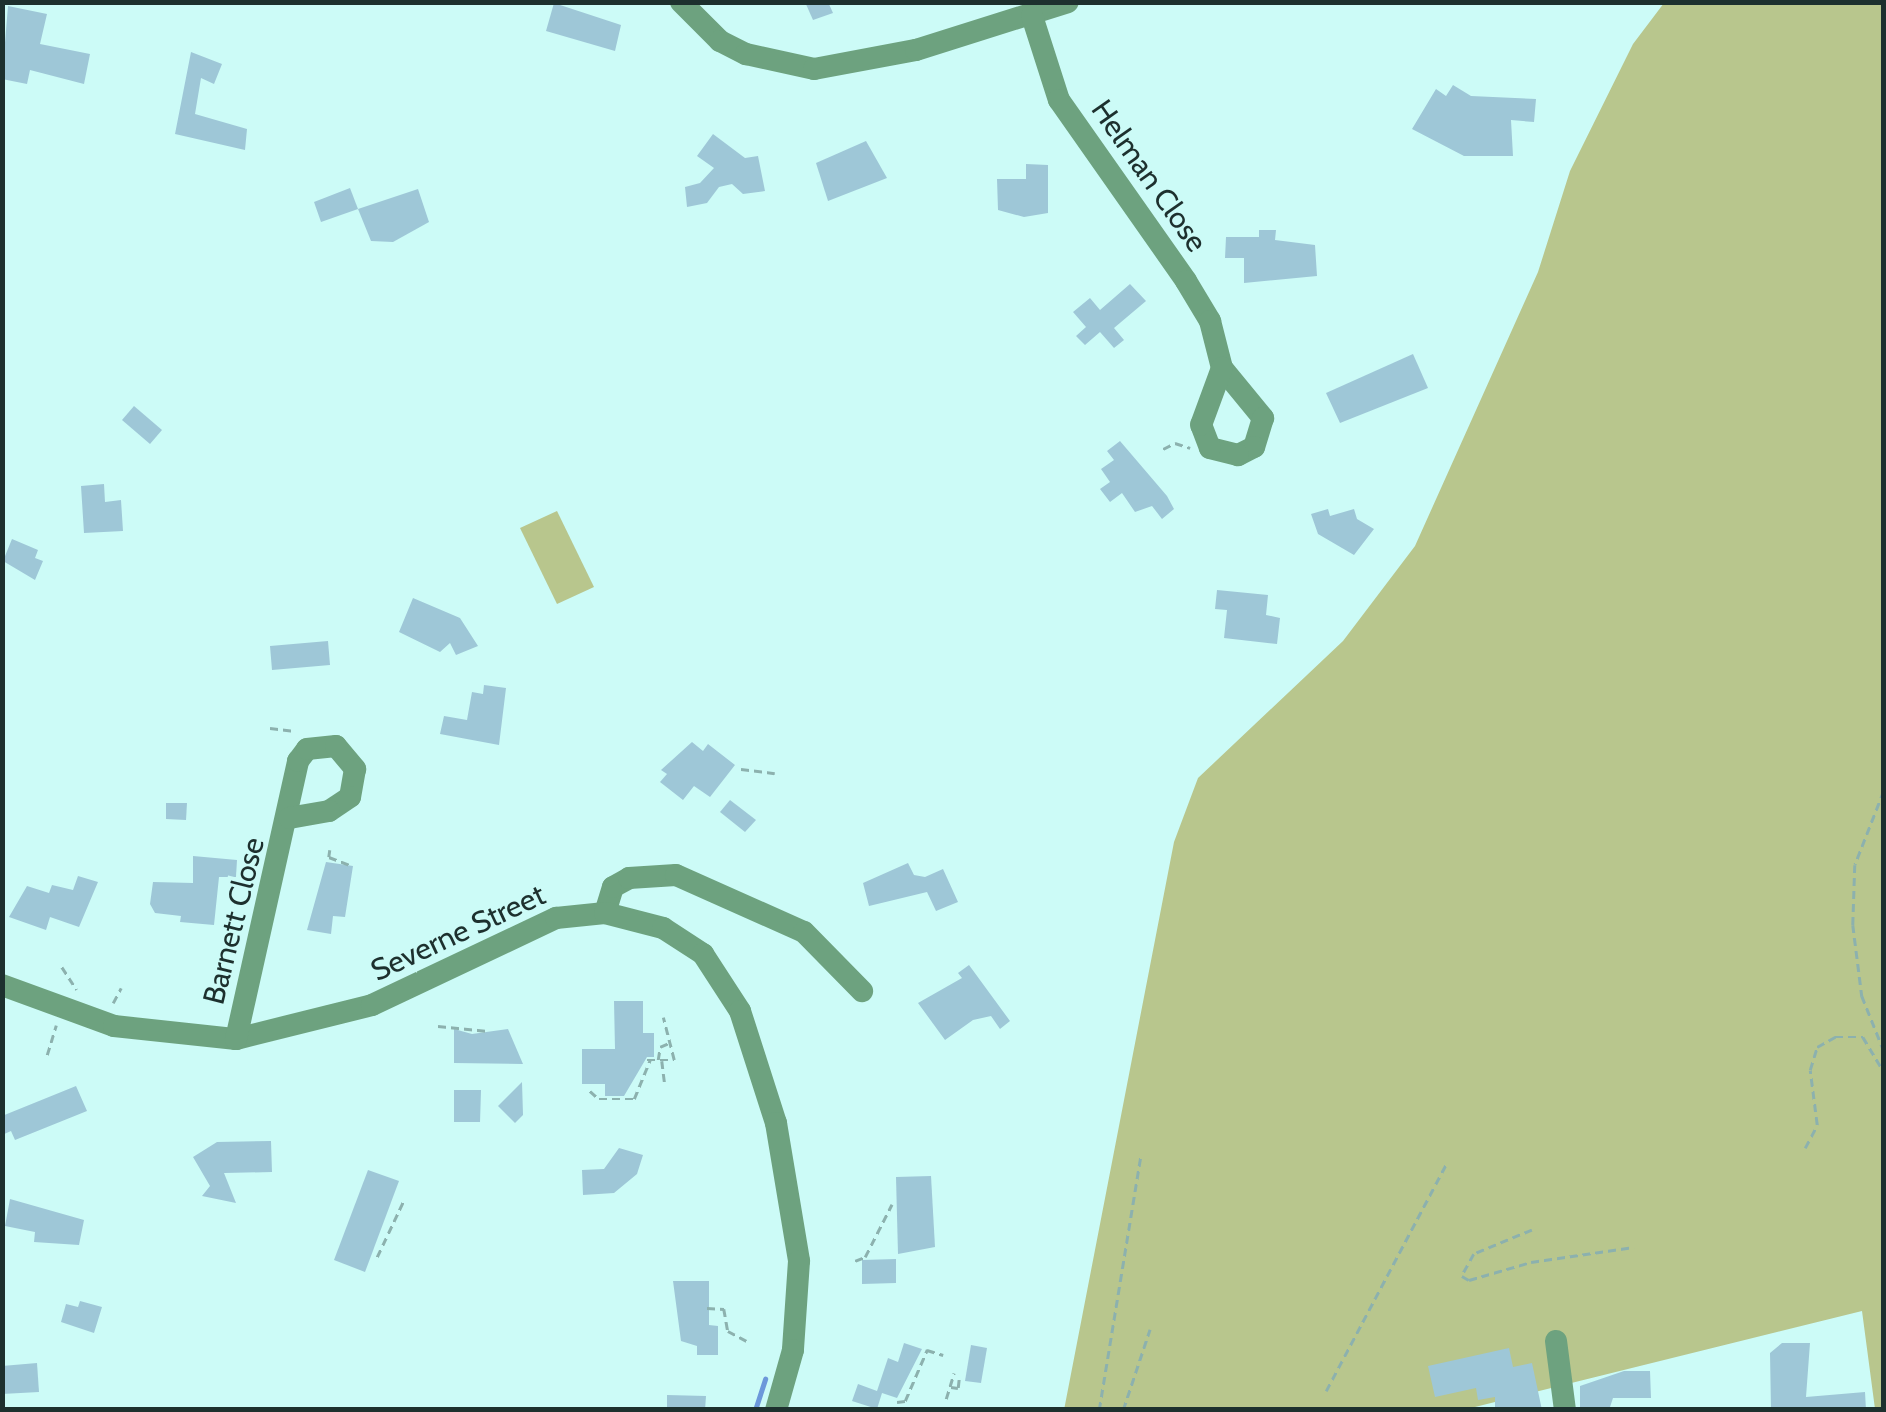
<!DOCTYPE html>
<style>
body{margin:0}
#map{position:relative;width:1886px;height:1412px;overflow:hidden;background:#ccfbf7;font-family:Cabin,sans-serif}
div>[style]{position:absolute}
.green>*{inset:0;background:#b8c68d}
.stream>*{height:5px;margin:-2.5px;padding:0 2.5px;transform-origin:2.5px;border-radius:2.5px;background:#6c98da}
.building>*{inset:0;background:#9ec7d7}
.path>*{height:2.5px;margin-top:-1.25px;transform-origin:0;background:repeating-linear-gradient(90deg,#8cb1ae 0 8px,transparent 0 13px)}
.minor>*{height:22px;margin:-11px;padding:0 11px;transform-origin:11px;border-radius:11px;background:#6da27f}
span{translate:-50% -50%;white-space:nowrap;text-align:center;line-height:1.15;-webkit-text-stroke:8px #ccfbf7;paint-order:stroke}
.street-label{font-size:30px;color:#1d302e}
.frame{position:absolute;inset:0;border:5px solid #1d302e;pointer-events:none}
</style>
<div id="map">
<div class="green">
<i style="clip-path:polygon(1664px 3px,1883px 3px,1883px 1409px,1875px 1409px,1862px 1311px,1467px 1409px,1064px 1410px,1174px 842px,1198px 778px,1343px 641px,1415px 546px,1538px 272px,1570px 171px,1633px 44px)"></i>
<i style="clip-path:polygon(557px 511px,594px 587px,557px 604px,520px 528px)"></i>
</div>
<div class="stream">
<i style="left:755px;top:1410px;width:33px;rotate:-72deg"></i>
</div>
<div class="building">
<i style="clip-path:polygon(805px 2px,828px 2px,833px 13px,813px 20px)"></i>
<i style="clip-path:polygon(554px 3px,621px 25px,615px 51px,546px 31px)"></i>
<i style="clip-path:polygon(8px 6px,47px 14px,40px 44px,90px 54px,84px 84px,30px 70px,27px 84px,2px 79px)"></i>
<i style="clip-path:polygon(191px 52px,222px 64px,214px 84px,201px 78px,195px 114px,247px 129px,245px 150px,175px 134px)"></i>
<i style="clip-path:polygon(1453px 85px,1471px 96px,1536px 99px,1534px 122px,1511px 120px,1513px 156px,1464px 156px,1412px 129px,1436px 89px,1446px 96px)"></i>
<i style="clip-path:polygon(713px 134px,745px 158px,758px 156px,765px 191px,743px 194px,732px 184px,719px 187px,707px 203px,687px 207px,685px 187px,700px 183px,714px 168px,697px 156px)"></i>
<i style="clip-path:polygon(866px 141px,887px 178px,828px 201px,816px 163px)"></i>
<i style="clip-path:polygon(1026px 164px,1048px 165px,1048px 213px,1024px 217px,998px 210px,997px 179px,1026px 179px)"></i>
<i style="clip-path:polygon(350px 188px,358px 209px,321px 222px,314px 202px)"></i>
<i style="clip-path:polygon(418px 189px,429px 222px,393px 242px,371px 241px,358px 209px)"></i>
<i style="clip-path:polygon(1259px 230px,1276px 230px,1275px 240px,1315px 245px,1317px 276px,1244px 283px,1244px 258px,1225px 258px,1226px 237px,1259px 237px)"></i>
<i style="clip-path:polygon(1130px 284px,1146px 301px,1114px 328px,1124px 340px,1114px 348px,1100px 332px,1085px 345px,1076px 336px,1086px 327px,1073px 312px,1090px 298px,1100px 310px)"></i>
<i style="clip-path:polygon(1413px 354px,1428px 388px,1340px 423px,1326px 393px)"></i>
<i style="clip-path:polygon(134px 406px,162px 430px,150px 444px,122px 420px)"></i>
<i style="clip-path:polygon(1120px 441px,1167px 496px,1174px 509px,1162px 519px,1152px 506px,1135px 512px,1122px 493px,1110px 502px,1100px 489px,1110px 482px,1101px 469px,1114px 460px,1107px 451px)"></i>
<i style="clip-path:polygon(104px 484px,105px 502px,121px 500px,123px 531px,84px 533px,81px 486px)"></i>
<i style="clip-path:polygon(1328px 509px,1330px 516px,1354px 509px,1357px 519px,1374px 529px,1354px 555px,1318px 534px,1311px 514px)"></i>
<i style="clip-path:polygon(12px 539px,38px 550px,35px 558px,43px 561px,35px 580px,3px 561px)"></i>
<i style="clip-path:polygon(1217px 590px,1268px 595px,1266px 615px,1280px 618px,1277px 644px,1224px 638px,1227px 610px,1215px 609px)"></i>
<i style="clip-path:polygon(413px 598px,460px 618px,478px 646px,456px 655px,450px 643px,440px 652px,399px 632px)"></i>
<i style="clip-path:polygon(328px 641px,330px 665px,272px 670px,270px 646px)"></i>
<i style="clip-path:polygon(484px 685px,506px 688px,499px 745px,440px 734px,444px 716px,467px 720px,472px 692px,483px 694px)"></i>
<i style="clip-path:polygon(692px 742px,703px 751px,708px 744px,735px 765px,710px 797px,694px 786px,683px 800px,660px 782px,667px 774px,661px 770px)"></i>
<i style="clip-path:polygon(730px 800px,756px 820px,745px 832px,720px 812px)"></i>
<i style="clip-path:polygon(166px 803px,187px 803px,186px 820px,166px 819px)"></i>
<i style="clip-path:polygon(193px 856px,237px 860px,236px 877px,219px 877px,214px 925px,180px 922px,181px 916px,155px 913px,150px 904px,153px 882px,193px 883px)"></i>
<i style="clip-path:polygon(326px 862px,353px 866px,345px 917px,333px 916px,331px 934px,307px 930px)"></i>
<i style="clip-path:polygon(908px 863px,914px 875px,925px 877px,943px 869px,958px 902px,936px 911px,927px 892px,869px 906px,863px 883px)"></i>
<i style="clip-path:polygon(78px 876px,98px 882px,79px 927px,50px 917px,46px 930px,9px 917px,27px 886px,49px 893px,52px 885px,73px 890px)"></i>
<i style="clip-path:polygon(969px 965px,1010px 1021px,1000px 1029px,991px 1016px,973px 1020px,945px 1040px,918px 1003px,962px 978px,958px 973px)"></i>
<i style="clip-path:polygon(614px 1001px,643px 1001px,643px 1033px,654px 1033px,654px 1057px,647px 1057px,624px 1096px,605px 1096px,605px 1084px,582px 1084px,582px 1049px,615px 1049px)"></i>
<i style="clip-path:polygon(454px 1029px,472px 1034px,508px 1029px,523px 1064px,454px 1063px)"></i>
<i style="clip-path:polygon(522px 1082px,523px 1115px,515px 1123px,498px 1106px)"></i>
<i style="clip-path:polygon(76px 1086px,87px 1111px,15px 1140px,11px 1131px,2px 1135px,2px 1116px)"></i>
<i style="clip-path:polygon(454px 1090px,481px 1090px,480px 1122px,454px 1122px)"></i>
<i style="clip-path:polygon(271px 1141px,272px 1172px,224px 1173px,236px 1203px,202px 1196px,210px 1186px,193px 1157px,217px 1142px)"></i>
<i style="clip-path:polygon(619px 1148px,643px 1155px,637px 1174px,614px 1193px,583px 1195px,582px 1170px,604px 1169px)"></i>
<i style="clip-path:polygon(368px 1170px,399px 1181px,365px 1272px,334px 1260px)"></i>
<i style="clip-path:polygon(931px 1176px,935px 1247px,898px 1254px,896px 1177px)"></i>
<i style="clip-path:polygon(10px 1199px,84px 1220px,79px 1245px,34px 1242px,35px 1232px,5px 1226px)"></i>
<i style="clip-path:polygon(896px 1259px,896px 1283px,862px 1284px,862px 1260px)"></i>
<i style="clip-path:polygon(673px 1281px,709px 1281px,709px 1325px,718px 1326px,718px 1355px,697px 1355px,697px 1346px,681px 1341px)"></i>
<i style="clip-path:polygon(80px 1301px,102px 1307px,94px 1333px,61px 1322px,66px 1304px,78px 1307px)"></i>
<i style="clip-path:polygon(904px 1343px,922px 1349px,897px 1398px,882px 1393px,877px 1409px,852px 1401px,858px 1384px,877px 1391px,888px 1358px,898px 1362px)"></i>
<i style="clip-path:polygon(1782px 1343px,1810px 1343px,1806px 1397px,1865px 1392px,1866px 1410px,1771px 1410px,1770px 1353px)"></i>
<i style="clip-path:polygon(971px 1345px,987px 1348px,981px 1383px,965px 1381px)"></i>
<i style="clip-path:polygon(1509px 1348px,1513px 1367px,1532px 1363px,1542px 1410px,1495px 1410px,1495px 1397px,1478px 1400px,1476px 1388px,1435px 1397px,1428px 1366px)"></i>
<i style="clip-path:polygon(37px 1363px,39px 1392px,2px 1394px,2px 1366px)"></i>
<i style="clip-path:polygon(1624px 1371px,1650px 1371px,1651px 1398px,1613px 1398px,1609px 1410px,1580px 1410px,1580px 1386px)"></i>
<i style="clip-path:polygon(667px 1395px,706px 1396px,705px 1410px,667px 1410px)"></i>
</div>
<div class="path">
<i style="left:1163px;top:449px;width:13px;rotate:-27deg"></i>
<i style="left:1175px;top:443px;width:16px;rotate:18deg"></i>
<i style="left:270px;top:728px;width:25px;rotate:7deg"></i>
<i style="left:741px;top:769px;width:34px;rotate:7deg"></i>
<i style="left:1884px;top:791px;width:79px;rotate:111.4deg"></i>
<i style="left:1855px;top:865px;width:60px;rotate:91.9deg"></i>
<i style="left:1853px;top:925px;width:72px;rotate:82.8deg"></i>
<i style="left:1862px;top:996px;width:59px;rotate:68.2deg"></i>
<i style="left:330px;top:850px;width:7px;rotate:98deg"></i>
<i style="left:329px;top:857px;width:22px;rotate:21deg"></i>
<i style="left:62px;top:967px;width:27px;rotate:57deg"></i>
<i style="left:113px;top:1003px;width:17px;rotate:-62deg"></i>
<i style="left:438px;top:1026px;width:50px;rotate:5.7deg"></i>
<i style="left:47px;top:1055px;width:31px;rotate:-73deg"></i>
<i style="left:647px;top:1060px;width:27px"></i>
<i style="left:674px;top:1060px;width:44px;rotate:-104.3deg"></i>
<i style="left:658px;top:1060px;width:13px;rotate:-81deg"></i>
<i style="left:660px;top:1047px;width:12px;rotate:-24deg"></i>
<i style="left:662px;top:1061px;width:23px;rotate:83deg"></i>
<i style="left:590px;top:1091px;width:12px;rotate:42deg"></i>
<i style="left:599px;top:1099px;width:35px"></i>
<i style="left:634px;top:1099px;width:42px;rotate:-67.7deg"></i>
<i style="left:1805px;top:1148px;width:26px;rotate:-62deg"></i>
<i style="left:1817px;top:1125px;width:55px;rotate:-97.3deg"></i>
<i style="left:1810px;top:1070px;width:24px;rotate:-73deg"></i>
<i style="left:1817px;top:1047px;width:21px;rotate:-29deg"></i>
<i style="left:1835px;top:1037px;width:28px"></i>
<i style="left:1863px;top:1037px;width:41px;rotate:59deg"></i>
<i style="left:1532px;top:1230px;width:63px;rotate:157.5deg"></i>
<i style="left:1474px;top:1254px;width:25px;rotate:119deg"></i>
<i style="left:1462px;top:1276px;width:8px;rotate:30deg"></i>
<i style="left:1469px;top:1280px;width:65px;rotate:-16.2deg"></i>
<i style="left:1531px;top:1262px;width:104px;rotate:-8.3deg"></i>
<i style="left:377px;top:1257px;width:63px;rotate:-64.7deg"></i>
<i style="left:855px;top:1261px;width:11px;rotate:-22deg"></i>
<i style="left:865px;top:1257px;width:59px;rotate:-63deg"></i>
<i style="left:707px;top:1308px;width:17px;rotate:3deg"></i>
<i style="left:724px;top:1309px;width:22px;rotate:80deg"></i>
<i style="left:728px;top:1331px;width:21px;rotate:28deg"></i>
<i style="left:951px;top:1387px;width:7px;rotate:8deg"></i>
<i style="left:958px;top:1388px;width:9px;rotate:-84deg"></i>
<i style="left:1326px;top:1391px;width:259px;rotate:-62.1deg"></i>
<i style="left:946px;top:1399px;width:27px;rotate:-73deg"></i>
<i style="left:897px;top:1402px;width:8px;rotate:-7deg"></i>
<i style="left:905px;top:1401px;width:56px;rotate:-66.7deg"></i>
<i style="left:927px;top:1350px;width:17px;rotate:17deg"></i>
<i style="left:1099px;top:1410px;width:259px;rotate:-80.7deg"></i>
<i style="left:1123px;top:1410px;width:85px;rotate:-71.6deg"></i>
</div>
<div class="minor">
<i style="left:681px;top:2px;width:55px;rotate:45deg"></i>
<i style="left:720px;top:41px;width:29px;rotate:27deg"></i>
<i style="left:746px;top:54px;width:70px;rotate:12.4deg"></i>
<i style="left:814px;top:69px;width:104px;rotate:-10.6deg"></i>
<i style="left:916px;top:50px;width:159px;rotate:-17.5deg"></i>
<i style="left:1032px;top:16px;width:88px;rotate:72.2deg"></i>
<i style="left:1059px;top:100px;width:221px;rotate:54.9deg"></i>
<i style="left:1186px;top:281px;width:47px;rotate:59deg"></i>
<i style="left:1210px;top:321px;width:49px;rotate:75.7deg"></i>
<i style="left:1222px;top:368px;width:65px;rotate:50.6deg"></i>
<i style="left:1263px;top:418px;width:30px;rotate:107deg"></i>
<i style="left:1254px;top:447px;width:18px;rotate:153deg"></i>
<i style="left:1238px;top:455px;width:29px;rotate:-166deg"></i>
<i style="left:1210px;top:448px;width:25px;rotate:-111deg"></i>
<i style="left:1201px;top:425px;width:61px;rotate:-69.8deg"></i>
<i style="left:605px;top:913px;width:27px;rotate:-73deg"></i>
<i style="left:613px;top:887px;width:18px;rotate:-29deg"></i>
<i style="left:629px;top:878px;width:47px;rotate:-3.7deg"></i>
<i style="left:676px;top:875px;width:140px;rotate:24deg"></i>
<i style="left:804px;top:932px;width:83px;rotate:45.5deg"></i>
<i style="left:2px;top:985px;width:119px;rotate:20.1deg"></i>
<i style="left:114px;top:1026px;width:123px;rotate:6.1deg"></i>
<i style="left:236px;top:1039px;width:140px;rotate:-14deg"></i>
<i style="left:372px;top:1005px;width:204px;rotate:-25.3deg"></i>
<i style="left:556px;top:918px;width:49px;rotate:-5.8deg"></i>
<i style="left:605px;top:913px;width:60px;rotate:14.5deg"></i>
<i style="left:663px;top:928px;width:48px;rotate:33deg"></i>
<i style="left:703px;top:954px;width:68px;rotate:57deg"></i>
<i style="left:740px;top:1011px;width:118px;rotate:72.2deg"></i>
<i style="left:776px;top:1123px;width:140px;rotate:80.5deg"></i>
<i style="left:799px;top:1261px;width:89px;rotate:93.9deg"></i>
<i style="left:793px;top:1350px;width:62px;rotate:105.8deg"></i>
<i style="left:236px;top:1039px;width:285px;rotate:-77.4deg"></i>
<i style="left:298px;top:761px;width:15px;rotate:-53deg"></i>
<i style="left:307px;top:749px;width:29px;rotate:-6deg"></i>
<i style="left:336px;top:746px;width:30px;rotate:50deg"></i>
<i style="left:355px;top:769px;width:28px;rotate:100deg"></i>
<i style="left:350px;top:797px;width:25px;rotate:146deg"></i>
<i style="left:329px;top:811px;width:40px;rotate:170deg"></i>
<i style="left:1556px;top:1341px;width:70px;rotate:82.6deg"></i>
</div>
<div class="street-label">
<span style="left:1149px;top:176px;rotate:55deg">Helman Close</span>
<span style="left:234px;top:921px;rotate:-76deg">Barnett Close</span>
<span style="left:458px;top:933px;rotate:-25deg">Severne Street</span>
</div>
<div class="frame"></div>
</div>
